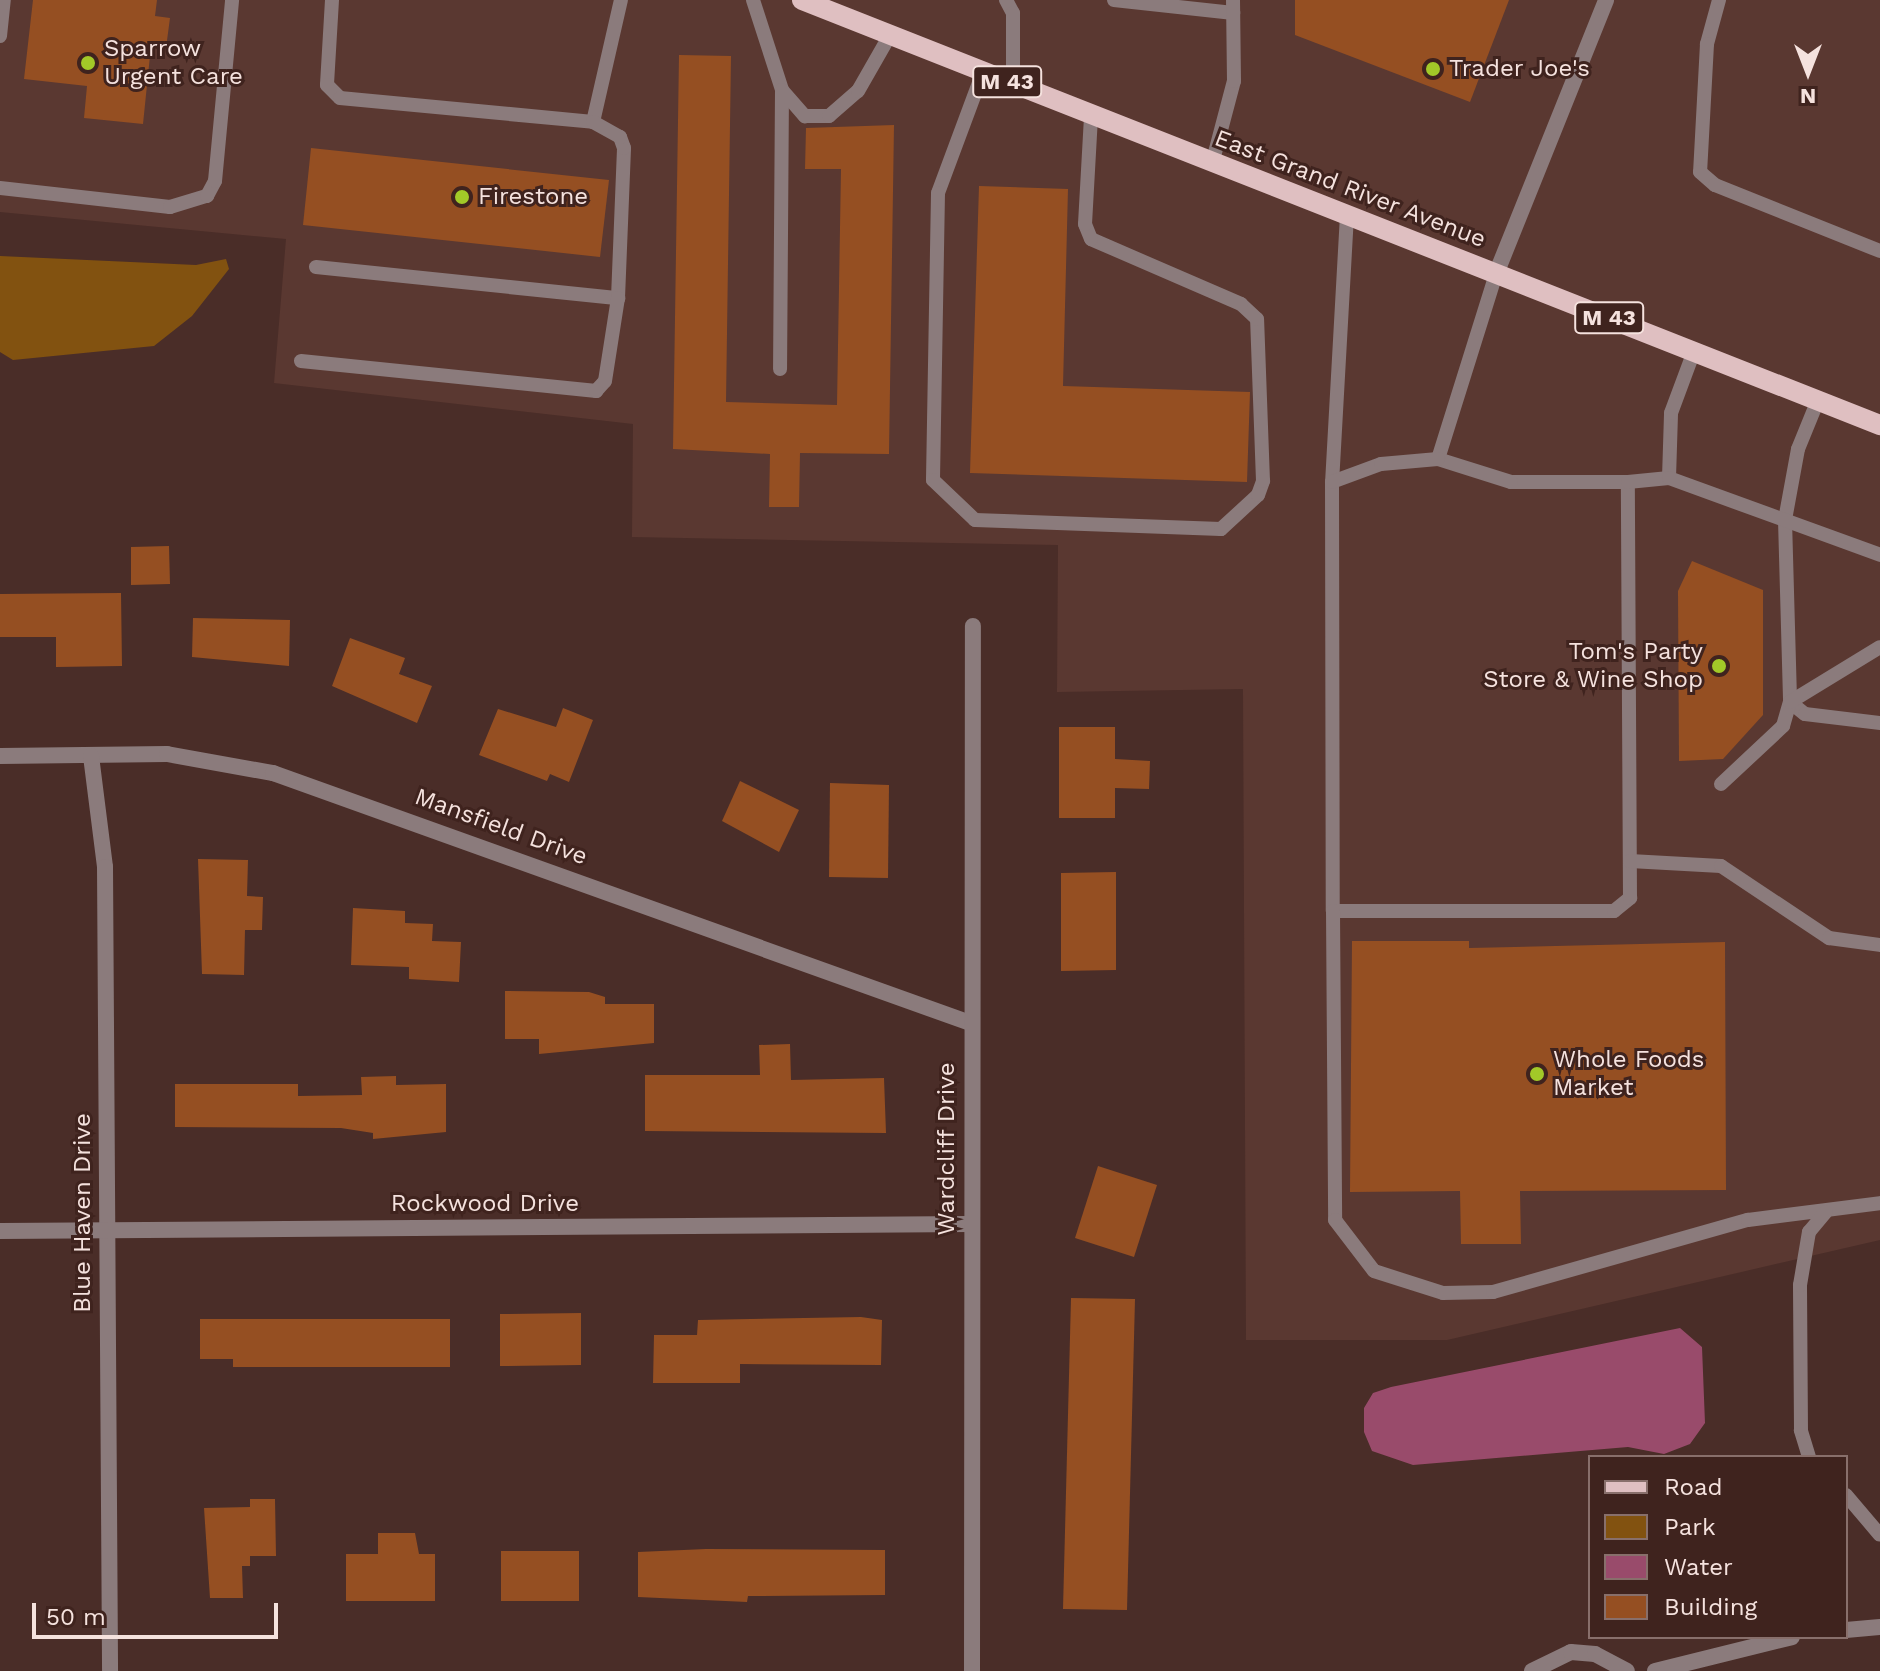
<!DOCTYPE html>
<style>
body{margin:0}
#map{position:relative;width:1880px;height:1671px;overflow:hidden;background:#4a2d28;font-family:"Work Sans",sans-serif}
div>[style]{position:absolute}
.built>*{inset:0;background:#5a3831}
.green>*{inset:0;background:#825210}
.water>*{inset:0;background:#994b6b}
.building>*{inset:0;background:#954f22}
.lane>*{height:14px;margin:-7px;padding:0 7px;transform-origin:7px;border-radius:7px;background:#8b7b7c}
.street>*{height:16px;margin:-8px;padding:0 8px;transform-origin:8px;border-radius:8px;background:#8b7b7c}
.primary>*{height:20px;margin:-10px;padding:0 10px;transform-origin:10px;border-radius:10px;background:#dfbfc1}
.dots>*{width:22px;height:22px;translate:-50% -50%;box-sizing:border-box;border:4px solid #3f231e;border-radius:50%}
span{translate:-50% -50%;white-space:nowrap;text-align:center;line-height:1.15;-webkit-text-stroke:6px #3f231e;paint-order:stroke}
.shield-label span{padding:2px 6px;background:#3f231e;border:2px solid;border-radius:6px;-webkit-text-stroke-width:0}
.shield-label{font-size:22px;color:#f5e2de;font-weight:700}
.poi-label{font-size:24px;color:#f5e2de}
.left{translate:0 -50%;text-align:left}
.right{translate:-100% -50%;text-align:right}
.street-label{font-size:24px;color:#f5e2de}
.legend{position:absolute;left:1588px;top:1455px;width:260px;height:184px;box-sizing:border-box;background:#3f231e;border:2px solid #886f6b;margin:0;padding:10px 14px;list-style:none;font-size:24px;color:#f5e2de}
.legend li{display:flex;align-items:center;gap:16px;height:40px}
.legend b{width:40px;border:2px solid #886f6b}
.north{position:absolute;left:1768px;top:32px;width:80px;height:80px;-webkit-text-stroke:6px #3f231e;paint-order:stroke;rotate:180deg;font-size:22px;font-weight:700;line-height:32px;text-align:center;color:#f5e2de}
.north::after{content:'';display:block;margin:auto;width:28px;height:36px;background:#f5e2de;clip-path:polygon(50% 0,100% 100%,50% 72%,0 100%)}
.scale{position:absolute;left:32px;top:1603px;width:246px;height:36px;box-sizing:border-box;border:4px solid #f5e2de;border-top:0;padding-left:10px;font-size:24px;line-height:28px;white-space:nowrap;color:#f5e2de;-webkit-text-stroke:6px #3f231e;paint-order:stroke}
</style>
<div id="map">
<div class="built">
<i style="clip-path:polygon(0 0,1880px 0,1880px 1240px,1447px 1340px,1246px 1340px,1243px 689px,1057px 692px,1058px 545px,632px 537px,633px 424px,274px 383px,286px 239px,0 212px)"></i>
</div>
<div class="green">
<i style="clip-path:polygon(0 256px,196px 265px,226px 259px,229px 269px,192px 316px,154px 346px,13px 360px,0 352px)"></i>
</div>
<div class="water">
<i style="clip-path:polygon(1680px 1328px,1702px 1347px,1705px 1423px,1690px 1444px,1664px 1454px,1628px 1447px,1413px 1465px,1372px 1451px,1364px 1432px,1364px 1408px,1373px 1393px,1391px 1387px)"></i>
</div>
<div class="building">
<i style="clip-path:polygon(33px 0,157px 0,155px 16px,170px 18px,166px 48px,151px 46px,143px 124px,84px 118px,87px 86px,24px 79px)"></i>
<i style="clip-path:polygon(1295px 0,1509px 0,1470px 102px,1295px 35px)"></i>
<i style="clip-path:polygon(679px 55px,731px 56px,726px 402px,837px 405px,841px 169px,805px 169px,806px 128px,894px 125px,889px 454px,800px 453px,799px 507px,769px 507px,770px 454px,673px 449px)"></i>
<i style="clip-path:polygon(311px 148px,609px 180px,600px 257px,303px 225px)"></i>
<i style="clip-path:polygon(979px 186px,1068px 189px,1063px 386px,1250px 392px,1247px 482px,970px 473px)"></i>
<i style="clip-path:polygon(169px 546px,170px 584px,131px 585px,131px 547px)"></i>
<i style="clip-path:polygon(1692px 561px,1763px 590px,1763px 715px,1723px 759px,1679px 761px,1678px 591px)"></i>
<i style="clip-path:polygon(121px 593px,122px 666px,56px 667px,56px 637px,0 637px,0 594px)"></i>
<i style="clip-path:polygon(193px 618px,290px 620px,289px 666px,192px 657px)"></i>
<i style="clip-path:polygon(350px 638px,405px 658px,399px 674px,432px 686px,417px 723px,332px 686px)"></i>
<i style="clip-path:polygon(563px 708px,593px 720px,569px 782px,550px 774px,547px 781px,479px 755px,498px 709px,556px 727px)"></i>
<i style="clip-path:polygon(1059px 727px,1115px 727px,1115px 759px,1150px 761px,1149px 789px,1115px 788px,1115px 818px,1059px 818px)"></i>
<i style="clip-path:polygon(740px 781px,799px 810px,779px 852px,722px 821px)"></i>
<i style="clip-path:polygon(830px 783px,889px 785px,888px 878px,829px 877px)"></i>
<i style="clip-path:polygon(198px 859px,248px 860px,247px 896px,263px 897px,262px 930px,245px 930px,244px 975px,202px 974px)"></i>
<i style="clip-path:polygon(1116px 872px,1116px 970px,1061px 971px,1061px 873px)"></i>
<i style="clip-path:polygon(353px 908px,405px 911px,405px 923px,433px 924px,432px 941px,461px 942px,459px 982px,409px 979px,409px 967px,351px 965px)"></i>
<i style="clip-path:polygon(1352px 941px,1469px 941px,1469px 948px,1725px 942px,1726px 1190px,1520px 1191px,1521px 1244px,1461px 1244px,1460px 1191px,1350px 1192px)"></i>
<i style="clip-path:polygon(505px 991px,589px 992px,605px 997px,605px 1004px,654px 1004px,654px 1043px,539px 1054px,539px 1039px,505px 1039px)"></i>
<i style="clip-path:polygon(790px 1044px,791px 1080px,884px 1078px,886px 1133px,645px 1131px,645px 1075px,760px 1075px,759px 1045px)"></i>
<i style="clip-path:polygon(396px 1076px,396px 1085px,446px 1084px,446px 1132px,373px 1139px,373px 1133px,341px 1128px,175px 1127px,175px 1084px,298px 1084px,298px 1096px,362px 1095px,361px 1077px)"></i>
<i style="clip-path:polygon(1098px 1166px,1157px 1185px,1134px 1257px,1075px 1238px)"></i>
<i style="clip-path:polygon(1071px 1298px,1135px 1299px,1127px 1610px,1063px 1609px)"></i>
<i style="clip-path:polygon(581px 1313px,581px 1365px,500px 1366px,500px 1314px)"></i>
<i style="clip-path:polygon(861px 1317px,882px 1320px,881px 1365px,740px 1364px,740px 1383px,653px 1383px,654px 1335px,697px 1335px,698px 1320px)"></i>
<i style="clip-path:polygon(200px 1319px,450px 1319px,450px 1367px,233px 1367px,233px 1359px,200px 1359px)"></i>
<i style="clip-path:polygon(250px 1499px,275px 1499px,276px 1556px,250px 1556px,250px 1566px,242px 1566px,243px 1598px,210px 1598px,204px 1508px,250px 1507px)"></i>
<i style="clip-path:polygon(378px 1533px,415px 1533px,419px 1554px,435px 1554px,435px 1601px,346px 1601px,346px 1554px,378px 1554px)"></i>
<i style="clip-path:polygon(706px 1549px,885px 1550px,885px 1595px,748px 1596px,747px 1602px,638px 1597px,638px 1552px)"></i>
<i style="clip-path:polygon(501px 1551px,579px 1551px,579px 1601px,501px 1601px)"></i>
</div>
<div class="lane">
<i style="left:332px;top:0;width:85px;rotate:93.4deg"></i>
<i style="left:327px;top:85px;width:18px;rotate:45deg"></i>
<i style="left:340px;top:98px;width:254px;rotate:5.4deg"></i>
<i style="left:593px;top:122px;width:125px;rotate:-77.1deg"></i>
<i style="left:753px;top:0;width:95px;rotate:72.1deg"></i>
<i style="left:782px;top:90px;width:279px;rotate:90.4deg"></i>
<i style="left:1006px;top:0;width:15px;rotate:62deg"></i>
<i style="left:1013px;top:13px;width:71px;rotate:90deg"></i>
<i style="left:1114px;top:0;width:120px;rotate:6.2deg"></i>
<i style="left:1719px;top:0;width:46px;rotate:105.3deg"></i>
<i style="left:1707px;top:44px;width:128px;rotate:93.1deg"></i>
<i style="left:1700px;top:172px;width:20px;rotate:41deg"></i>
<i style="left:1715px;top:185px;width:178px;rotate:21.8deg"></i>
<i style="left:0;top:36px;width:36px;rotate:-84deg"></i>
<i style="left:983px;top:72px;width:129px;rotate:110.4deg"></i>
<i style="left:938px;top:193px;width:287px;rotate:91deg"></i>
<i style="left:933px;top:480px;width:58px;rotate:43.6deg"></i>
<i style="left:975px;top:520px;width:246px;rotate:2.1deg"></i>
<i style="left:1221px;top:529px;width:50px;rotate:-42.6deg"></i>
<i style="left:1258px;top:495px;width:15px;rotate:-70deg"></i>
<i style="left:1263px;top:481px;width:162px;rotate:-92.1deg"></i>
<i style="left:1257px;top:319px;width:22px;rotate:-137deg"></i>
<i style="left:1241px;top:304px;width:163px;rotate:-156.6deg"></i>
<i style="left:1091px;top:239px;width:16px;rotate:-112deg"></i>
<i style="left:1085px;top:224px;width:108px;rotate:-86.8deg"></i>
<i style="left:782px;top:90px;width:35px;rotate:49deg"></i>
<i style="left:805px;top:116px;width:24px"></i>
<i style="left:829px;top:116px;width:38px;rotate:-41deg"></i>
<i style="left:858px;top:91px;width:64px;rotate:-60.3deg"></i>
<i style="left:1212px;top:164px;width:86px;rotate:-75.2deg"></i>
<i style="left:1234px;top:81px;width:81px;rotate:-90.7deg"></i>
<i style="left:0;top:188px;width:171px;rotate:6.4deg"></i>
<i style="left:170px;top:207px;width:39px;rotate:-17deg"></i>
<i style="left:207px;top:196px;width:17px;rotate:-62deg"></i>
<i style="left:215px;top:181px;width:182px;rotate:-84.6deg"></i>
<i style="left:1347px;top:215px;width:267px;rotate:93.2deg"></i>
<i style="left:1332px;top:482px;width:429px;rotate:89.9deg"></i>
<i style="left:1333px;top:911px;width:281px"></i>
<i style="left:1614px;top:911px;width:21px;rotate:-39deg"></i>
<i style="left:1630px;top:898px;width:416px;rotate:-90.3deg"></i>
<i style="left:1628px;top:482px;width:117px;rotate:180deg"></i>
<i style="left:1511px;top:482px;width:77px;rotate:-162.5deg"></i>
<i style="left:1438px;top:459px;width:194px;rotate:-72.6deg"></i>
<i style="left:316px;top:267px;width:304px;rotate:5.9deg"></i>
<i style="left:618px;top:298px;width:150px;rotate:-87.7deg"></i>
<i style="left:624px;top:148px;width:12px;rotate:-110deg"></i>
<i style="left:620px;top:137px;width:31px;rotate:-151deg"></i>
<i style="left:301px;top:361px;width:297px;rotate:5.8deg"></i>
<i style="left:596px;top:391px;width:13px;rotate:-48deg"></i>
<i style="left:605px;top:381px;width:84px;rotate:-81.1deg"></i>
<i style="left:1818px;top:400px;width:53px;rotate:112.2deg"></i>
<i style="left:1798px;top:449px;width:72px;rotate:100.4deg"></i>
<i style="left:1785px;top:520px;width:182px;rotate:88.4deg"></i>
<i style="left:1790px;top:702px;width:19px;rotate:39deg"></i>
<i style="left:1805px;top:714px;width:76px;rotate:6.8deg"></i>
<i style="left:1669px;top:478px;width:65px;rotate:-88.2deg"></i>
<i style="left:1671px;top:413px;width:66px;rotate:-69.6deg"></i>
<i style="left:1332px;top:482px;width:52px;rotate:-20.2deg"></i>
<i style="left:1381px;top:464px;width:57px;rotate:-5deg"></i>
<i style="left:1628px;top:482px;width:41px;rotate:-5.6deg"></i>
<i style="left:1669px;top:478px;width:225px;rotate:20deg"></i>
<i style="left:1721px;top:784px;width:85px;rotate:-43.1deg"></i>
<i style="left:1783px;top:726px;width:25px;rotate:-74deg"></i>
<i style="left:1790px;top:702px;width:105px;rotate:-31.4deg"></i>
<i style="left:1630px;top:861px;width:91px;rotate:3.1deg"></i>
<i style="left:1721px;top:866px;width:130px;rotate:33.7deg"></i>
<i style="left:1829px;top:938px;width:51px;rotate:7.8deg"></i>
<i style="left:1333px;top:911px;width:309px;rotate:89.6deg"></i>
<i style="left:1335px;top:1220px;width:64px;rotate:52.6deg"></i>
<i style="left:1374px;top:1271px;width:72px;rotate:17.7deg"></i>
<i style="left:1443px;top:1293px;width:50px;rotate:-1.1deg"></i>
<i style="left:1493px;top:1292px;width:265px;rotate:-15.8deg"></i>
<i style="left:1748px;top:1220px;width:133px;rotate:-7.3deg"></i>
<i style="left:1809px;top:1457px;width:28px;rotate:-107deg"></i>
<i style="left:1801px;top:1430px;width:145px;rotate:-90.4deg"></i>
<i style="left:1800px;top:1285px;width:54px;rotate:-80.4deg"></i>
<i style="left:1809px;top:1232px;width:26px;rotate:-50deg"></i>
<i style="left:1846px;top:1495px;width:52px;rotate:49.6deg"></i>
</div>
<div class="street">
<i style="left:1496px;top:274px;width:295px;rotate:-68.1deg"></i>
<i style="left:0;top:756px;width:167px;rotate:-0.7deg"></i>
<i style="left:167px;top:754px;width:108px;rotate:10.2deg"></i>
<i style="left:273px;top:773px;width:740px;rotate:19.73deg"></i>
<i style="left:91px;top:756px;width:112px;rotate:82.8deg"></i>
<i style="left:105px;top:867px;width:804px;rotate:89.64deg"></i>
<i style="left:0;top:1231px;width:971px;rotate:-0.41deg"></i>
<i style="left:1846px;top:1630px;width:34px;rotate:-5deg"></i>
<i style="left:972px;top:1671px;width:1045px;rotate:-89.95deg"></i>
<i style="left:1532px;top:1671px;width:43px;rotate:-26deg"></i>
<i style="left:1571px;top:1652px;width:24px;rotate:5deg"></i>
<i style="left:1595px;top:1654px;width:36px;rotate:28deg"></i>
<i style="left:1655px;top:1671px;width:141px;rotate:-13.9deg"></i>
</div>
<div class="primary">
<i style="left:802px;top:0;width:1159px;rotate:21.52deg"></i>
</div>
<div class="dots">
<i style="left:88px;top:63px;background:#a2c928"></i>
<i style="left:1433px;top:69px;background:#a2c928"></i>
<i style="left:462px;top:197px;background:#a2c928"></i>
<i style="left:1719px;top:666px;background:#a2c928"></i>
<i style="left:1537px;top:1074px;background:#a2c928"></i>
</div>
<div class="shield-label">
<span style="left:1007px;top:82px">M 43</span>
<span style="left:1609px;top:318px">M 43</span>
</div>
<div class="poi-label">
<span class="left" style="left:104px;top:63px">Sparrow<br>Urgent Care</span>
<span class="left" style="left:1449px;top:69px">Trader Joe's</span>
<span class="left" style="left:478px;top:197px">Firestone</span>
<span class="right" style="left:1703px;top:666px">Tom's Party<br>Store &amp; Wine Shop</span>
<span class="left" style="left:1553px;top:1074px">Whole Foods<br>Market</span>
</div>
<div class="street-label">
<span style="left:1350px;top:189px;rotate:21deg">East Grand River Avenue</span>
<span style="left:501px;top:827px;rotate:20deg">Mansfield Drive</span>
<span style="left:947px;top:1149px;rotate:-90deg">Wardcliff Drive</span>
<span style="left:485px;top:1204px">Rockwood Drive</span>
<span style="left:83px;top:1213px;rotate:-90deg">Blue Haven Drive</span>
</div>
<ul class="legend">
<li><b style="height:10px;background:#dfbfc1"></b>Road</li>
<li><b style="height:22px;background:#825210"></b>Park</li>
<li><b style="height:22px;background:#994b6b"></b>Water</li>
<li><b style="height:22px;background:#954f22"></b>Building</li>
</ul>
<div class="north">N</div>
<div class="scale">50 m</div>
</div>
